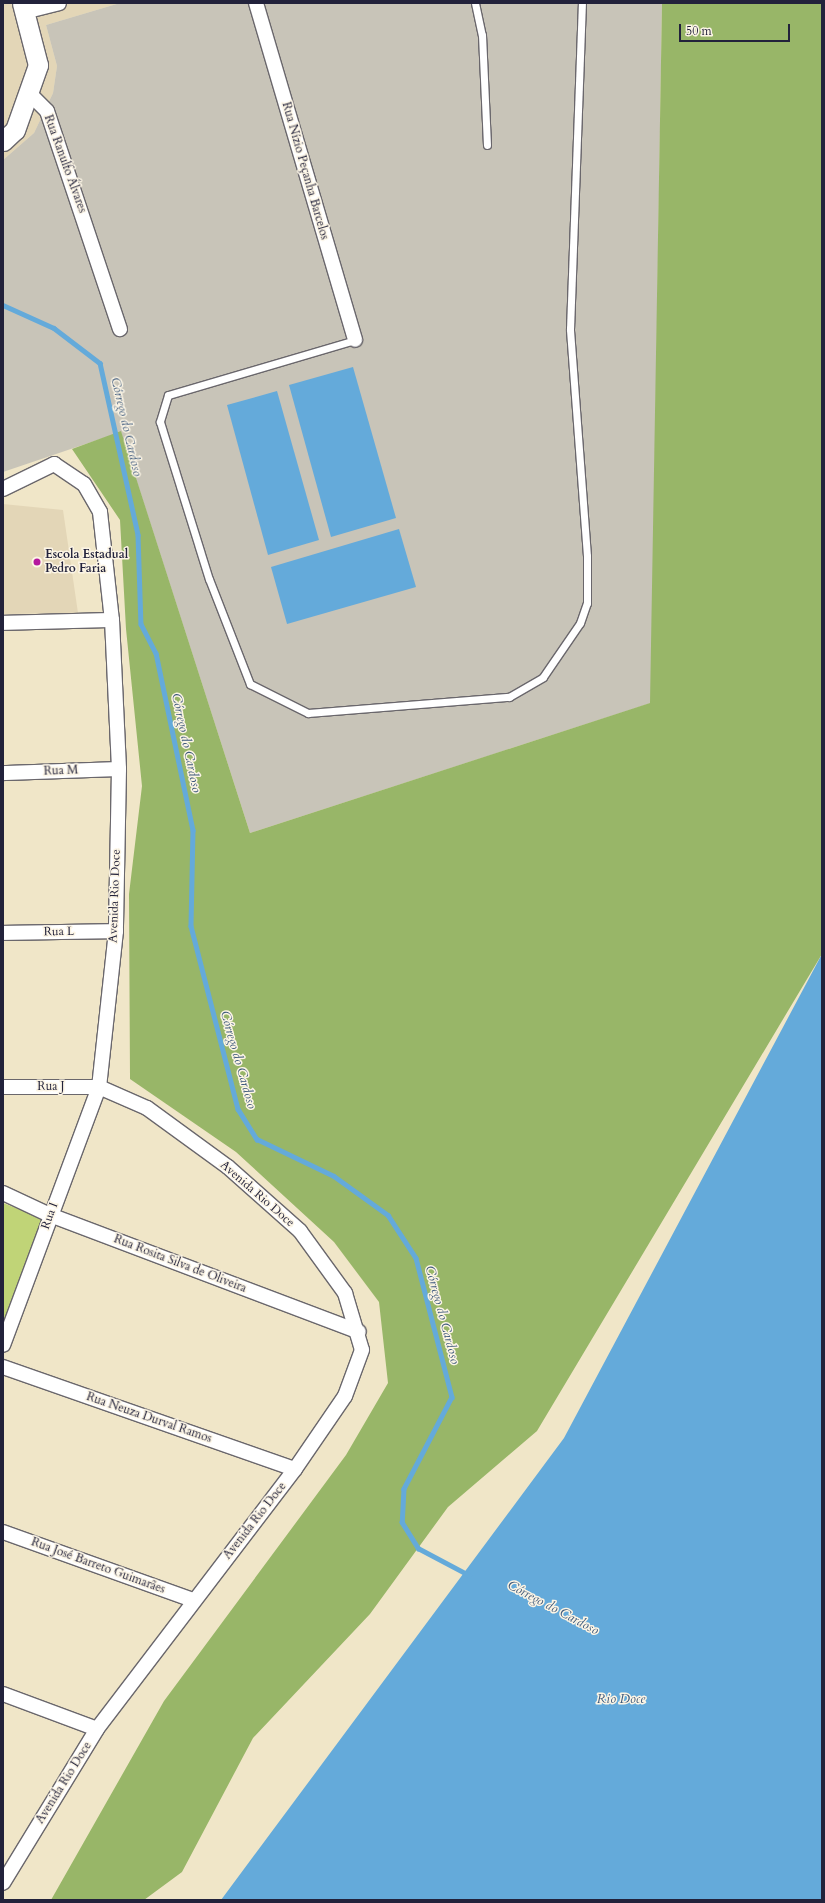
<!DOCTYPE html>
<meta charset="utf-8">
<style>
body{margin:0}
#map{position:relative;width:825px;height:1903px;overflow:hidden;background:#f0e6c8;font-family:Cardo,serif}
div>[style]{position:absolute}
.built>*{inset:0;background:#e3d6b7}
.industrial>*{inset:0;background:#c8c4b8}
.green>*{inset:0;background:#c0d477}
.forest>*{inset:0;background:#98b668}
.water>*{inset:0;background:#64aada}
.stream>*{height:4.5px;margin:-2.25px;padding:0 2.25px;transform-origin:2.25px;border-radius:2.25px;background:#64aada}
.roads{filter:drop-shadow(1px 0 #6a676c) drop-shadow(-1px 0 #6a676c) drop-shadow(0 1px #6a676c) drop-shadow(0 -1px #6a676c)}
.service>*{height:7px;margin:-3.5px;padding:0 3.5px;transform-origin:3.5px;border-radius:3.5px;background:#fff}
.minor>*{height:14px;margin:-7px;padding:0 7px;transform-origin:7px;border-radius:7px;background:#fff}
.secondary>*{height:19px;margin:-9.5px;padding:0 9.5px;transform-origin:9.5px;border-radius:9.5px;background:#fff}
.dots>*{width:11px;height:11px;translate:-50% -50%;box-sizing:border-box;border:2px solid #fcf5e5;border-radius:50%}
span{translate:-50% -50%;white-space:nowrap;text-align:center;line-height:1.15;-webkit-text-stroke:3px #fcf5e5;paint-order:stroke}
.street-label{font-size:12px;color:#22223b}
.poi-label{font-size:12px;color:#22223b;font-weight:700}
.left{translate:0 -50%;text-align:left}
.water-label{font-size:13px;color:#3c587b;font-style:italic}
.frame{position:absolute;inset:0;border:4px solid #22223b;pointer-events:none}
.scale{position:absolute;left:679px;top:24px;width:111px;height:18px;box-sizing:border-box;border:2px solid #22223b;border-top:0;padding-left:5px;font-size:12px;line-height:14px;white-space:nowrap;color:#22223b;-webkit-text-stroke:3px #fcf5e5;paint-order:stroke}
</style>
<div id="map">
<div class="built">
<i style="clip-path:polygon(3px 3px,120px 3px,46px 25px,57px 66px,53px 93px,34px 133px,3px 160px)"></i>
<i style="clip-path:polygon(3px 504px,63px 510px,78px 613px,3px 614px)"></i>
</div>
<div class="industrial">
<i style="clip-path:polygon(120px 3px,662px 3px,651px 703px,250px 833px,121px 432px,3px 472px,3px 160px,34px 133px,53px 93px,57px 66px,46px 25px)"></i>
</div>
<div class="green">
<i style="clip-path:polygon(3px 1203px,44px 1219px,3px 1326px)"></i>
</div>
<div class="forest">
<i style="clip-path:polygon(662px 3px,822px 3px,822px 954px,537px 1431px,448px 1507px,370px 1614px,253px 1738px,182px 1872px,144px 1900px,51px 1900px,164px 1701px,346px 1455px,388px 1383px,379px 1302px,334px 1242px,236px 1152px,130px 1079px,129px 894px,142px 786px,126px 629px,120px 520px,72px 449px,121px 431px,250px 833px,650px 703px)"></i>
</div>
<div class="water">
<i style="clip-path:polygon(353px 367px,396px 518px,331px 537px,289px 385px)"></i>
<i style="clip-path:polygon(277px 391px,319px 540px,268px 555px,227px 405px)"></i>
<i style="clip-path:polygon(399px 529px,416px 587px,287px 624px,271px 567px)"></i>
<i style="clip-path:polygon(822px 954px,822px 1900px,221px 1900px,564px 1438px)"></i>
</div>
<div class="stream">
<i style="left:3px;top:305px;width:56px;rotate:24.3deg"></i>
<i style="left:54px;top:328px;width:58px;rotate:37.3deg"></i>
<i style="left:100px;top:363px;width:176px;rotate:77.5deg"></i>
<i style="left:138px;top:535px;width:89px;rotate:88.1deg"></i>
<i style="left:141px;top:624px;width:33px;rotate:63deg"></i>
<i style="left:156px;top:653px;width:181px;rotate:78.2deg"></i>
<i style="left:193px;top:830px;width:96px;rotate:91.2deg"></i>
<i style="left:191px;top:926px;width:189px;rotate:75.6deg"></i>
<i style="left:238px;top:1109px;width:36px;rotate:58deg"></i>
<i style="left:257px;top:1139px;width:85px;rotate:25.7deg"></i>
<i style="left:334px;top:1176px;width:67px;rotate:35.8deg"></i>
<i style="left:388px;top:1215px;width:51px;rotate:56.9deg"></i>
<i style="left:416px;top:1258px;width:144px;rotate:75.5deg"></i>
<i style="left:452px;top:1397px;width:104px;rotate:117.6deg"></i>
<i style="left:404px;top:1489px;width:33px;rotate:93deg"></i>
<i style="left:402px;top:1522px;width:31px;rotate:58deg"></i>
<i style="left:418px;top:1548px;width:58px;rotate:27.9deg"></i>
</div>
<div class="roads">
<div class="service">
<i style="left:475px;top:3px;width:33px;rotate:78deg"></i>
<i style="left:482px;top:35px;width:110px;rotate:87.4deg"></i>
<i style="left:355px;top:340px;width:195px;rotate:163.6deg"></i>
<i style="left:168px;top:395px;width:28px;rotate:107deg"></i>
<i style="left:160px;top:422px;width:164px;rotate:72.7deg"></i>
<i style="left:209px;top:579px;width:113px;rotate:68.7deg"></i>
<i style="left:250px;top:684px;width:65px;rotate:26.6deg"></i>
<i style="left:308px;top:713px;width:202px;rotate:-4.6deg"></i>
<i style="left:509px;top:697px;width:39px;rotate:-30deg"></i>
<i style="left:543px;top:677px;width:65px;rotate:-55.6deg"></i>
<i style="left:580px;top:623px;width:21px;rotate:-71deg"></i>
<i style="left:587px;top:603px;width:47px;rotate:-90deg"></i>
<i style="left:587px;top:556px;width:228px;rotate:-94.3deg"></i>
<i style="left:570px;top:329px;width:326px;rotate:-87.9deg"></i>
</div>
<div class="minor">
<i style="left:256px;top:3px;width:351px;rotate:73.6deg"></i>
<i style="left:24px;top:12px;width:36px;rotate:-14deg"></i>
<i style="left:30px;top:94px;width:24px;rotate:45deg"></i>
<i style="left:47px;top:111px;width:230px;rotate:71.5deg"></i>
<i style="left:3px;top:489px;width:57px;rotate:-26.1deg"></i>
<i style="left:54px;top:464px;width:36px;rotate:34deg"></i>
<i style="left:84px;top:484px;width:32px;rotate:60deg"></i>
<i style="left:100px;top:512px;width:109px;rotate:83.7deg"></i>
<i style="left:112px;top:620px;width:149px;rotate:87.3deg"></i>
<i style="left:119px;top:769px;width:162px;rotate:91.1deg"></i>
<i style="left:116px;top:931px;width:157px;rotate:96.2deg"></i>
<i style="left:99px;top:1087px;width:275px;rotate:110.4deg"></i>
<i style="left:3px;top:623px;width:109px;rotate:-1.6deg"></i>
<i style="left:3px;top:773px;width:116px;rotate:-2deg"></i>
<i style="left:3px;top:933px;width:113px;rotate:-1deg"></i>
<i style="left:3px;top:1087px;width:96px"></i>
<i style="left:99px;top:1087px;width:52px;rotate:23.6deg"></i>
<i style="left:147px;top:1108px;width:100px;rotate:36.1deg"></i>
<i style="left:228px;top:1167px;width:96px;rotate:41.6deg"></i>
<i style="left:300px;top:1231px;width:77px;rotate:54deg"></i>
<i style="left:345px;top:1293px;width:59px;rotate:73.4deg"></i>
<i style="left:362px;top:1350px;width:49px;rotate:110.3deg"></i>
<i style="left:345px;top:1396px;width:88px;rotate:124.4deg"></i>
<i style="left:295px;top:1469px;width:327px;rotate:127.3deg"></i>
<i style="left:97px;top:1729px;width:180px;rotate:121.4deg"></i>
<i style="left:3px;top:1193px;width:52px;rotate:25.1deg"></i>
<i style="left:50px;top:1215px;width:330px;rotate:20.7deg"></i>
<i style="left:3px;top:1367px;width:309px;rotate:19.3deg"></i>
<i style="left:3px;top:1532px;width:202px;rotate:19.7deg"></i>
<i style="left:3px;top:1694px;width:100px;rotate:20.4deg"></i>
</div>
<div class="secondary">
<i style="left:3px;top:141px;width:16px;rotate:-43deg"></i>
<i style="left:15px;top:130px;width:69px;rotate:-70.5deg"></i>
<i style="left:38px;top:65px;width:64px;rotate:-104.5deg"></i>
</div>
</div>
<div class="dots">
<i style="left:37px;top:562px;background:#b5179e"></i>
</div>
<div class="street-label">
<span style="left:65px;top:164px;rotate:70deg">Rua Ranulfo Álvares</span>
<span style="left:305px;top:171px;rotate:74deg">Rua Nízio Peçanha Barcelos</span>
<span style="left:61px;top:771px;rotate:-2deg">Rua M</span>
<span style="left:115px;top:896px;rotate:-88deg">Avenida Rio Doce</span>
<span style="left:59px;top:932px;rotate:-1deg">Rua L</span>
<span style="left:51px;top:1087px">Rua J</span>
<span style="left:257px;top:1194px;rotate:41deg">Avenida Rio Doce</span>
<span style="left:50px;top:1216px;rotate:-70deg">Rua I</span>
<span style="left:180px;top:1264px;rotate:21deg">Rua Rosita Silva de Oliveira</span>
<span style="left:149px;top:1418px;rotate:19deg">Rua Neuza Durval Ramos</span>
<span style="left:255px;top:1521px;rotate:-52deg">Avenida Rio Doce</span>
<span style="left:98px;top:1566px;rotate:20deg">Rua José Barreto Guimarães</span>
<span style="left:64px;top:1783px;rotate:-58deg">Avenida Rio Doce</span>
</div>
<div class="poi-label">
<span class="left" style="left:45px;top:562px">Escola Estadual<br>Pedro Faria</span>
</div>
<div class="water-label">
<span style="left:126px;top:427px;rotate:77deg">Córrego do Cardoso</span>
<span style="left:186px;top:743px;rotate:78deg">Córrego do Cardoso</span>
<span style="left:238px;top:1060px;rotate:74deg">Córrego do Cardoso</span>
<span style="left:442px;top:1315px;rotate:75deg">Córrego do Cardoso</span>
<span style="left:553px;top:1608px;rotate:28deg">Córrego do Cardoso</span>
<span style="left:621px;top:1699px">Rio Doce</span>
</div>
<div class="frame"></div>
<div class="scale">50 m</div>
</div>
